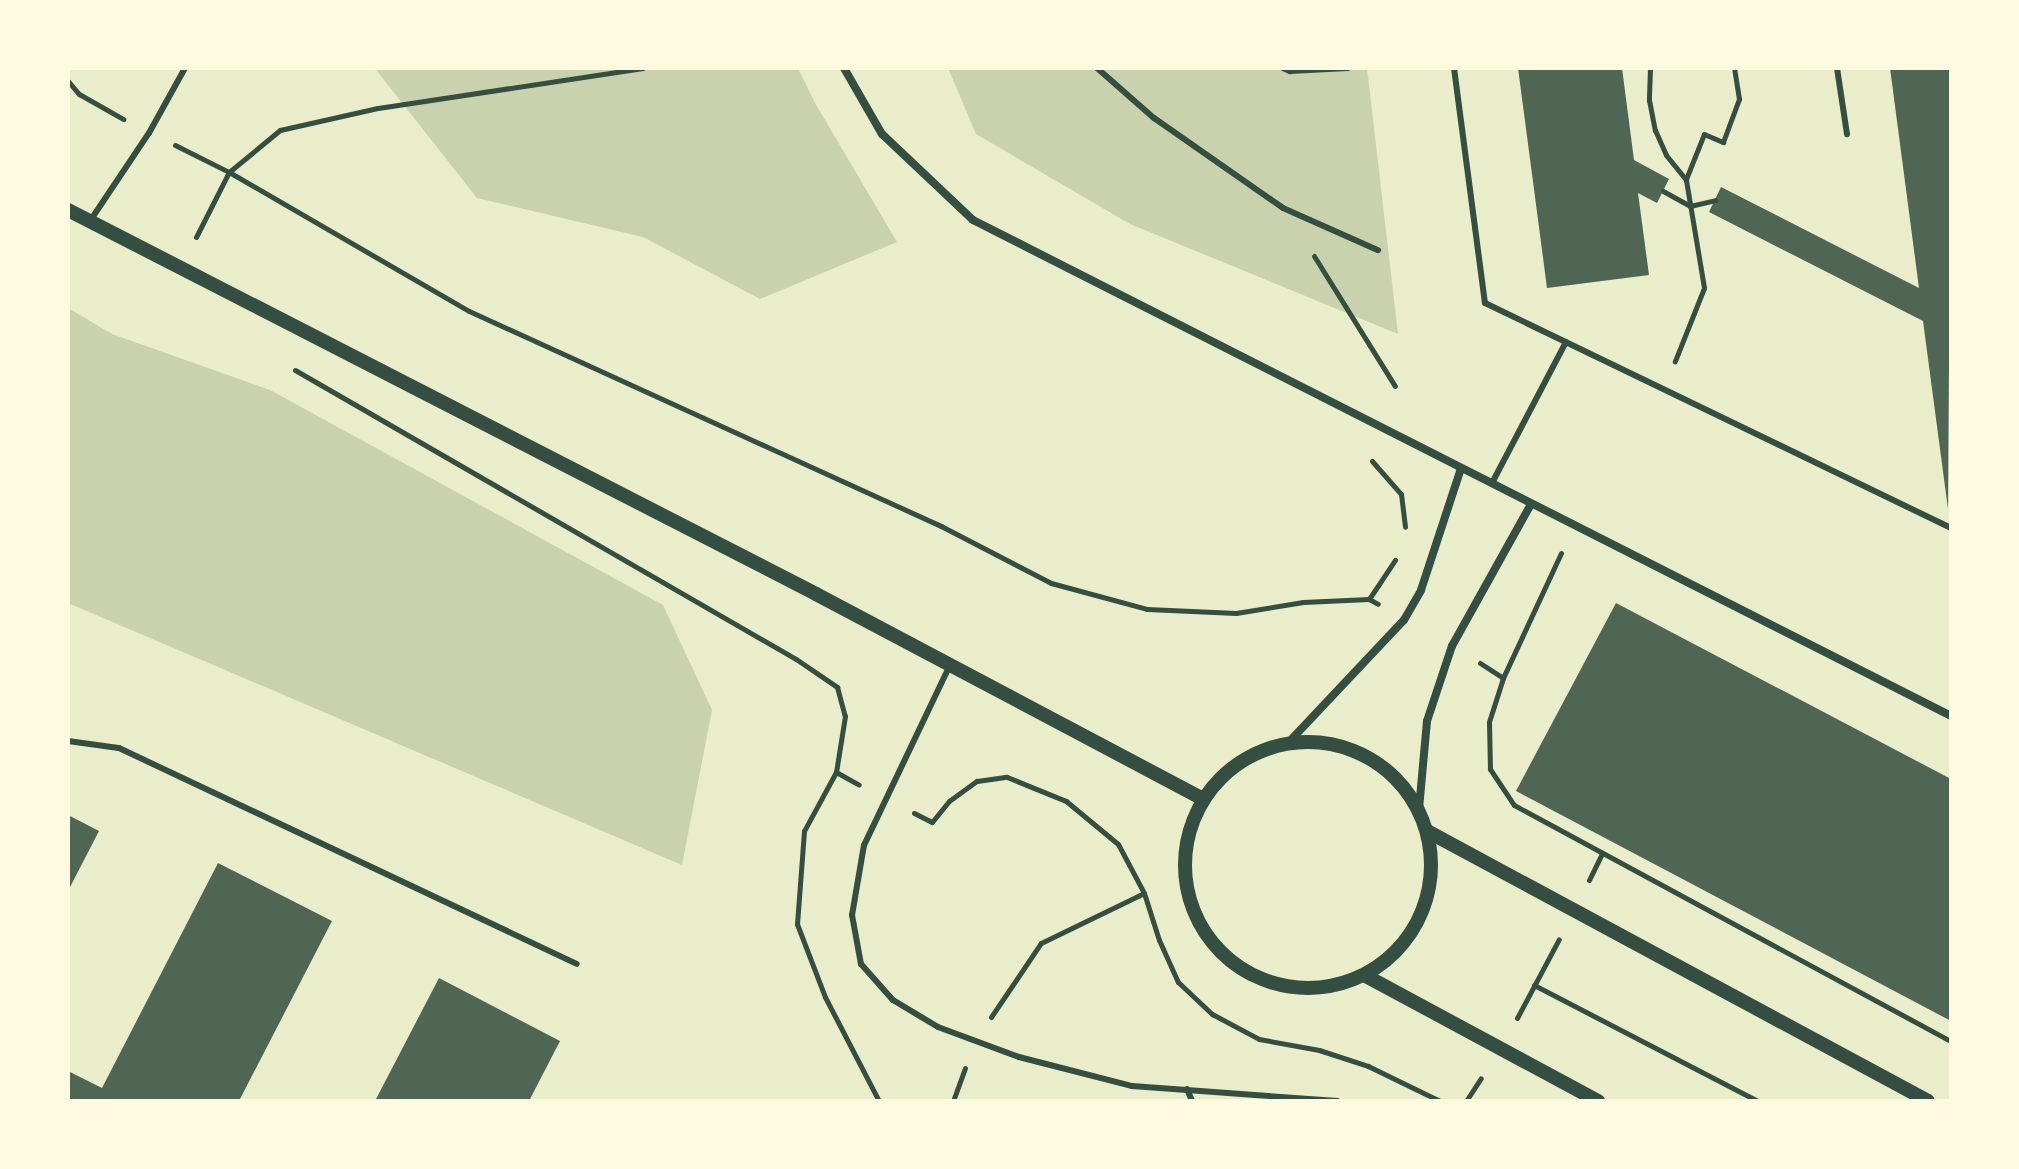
<!DOCTYPE html>
<style>
body{margin:0}
#map{position:relative;width:2019px;height:1169px;overflow:hidden;background:#e9edc9;font-family:"Fira Sans Condensed",sans-serif}
div>[style]{position:absolute}
.green>*{inset:0;background:#cad2ad}
.building>*{inset:0;background:#4f6655}
.path>*{height:5px;margin:-2.5px;padding:0 2.5px;transform-origin:2.5px;border-radius:2.5px;background:#344e41}
.service>*{height:6px;margin:-3px;padding:0 3px;transform-origin:3px;border-radius:3px;background:#344e41}
.minor>*{height:8px;margin:-4px;padding:0 4px;transform-origin:4px;border-radius:4px;background:#344e41}
.tertiary>*{height:14px;margin:-7px;padding:0 7px;transform-origin:7px;border-radius:7px;background:#344e41}
.tertiary>.ring{margin:-7px;padding:0;box-sizing:content-box;background:none;border:14px solid #344e41;border-radius:50%}
span{translate:-50% -50%;white-space:nowrap;text-align:center;line-height:1.15;-webkit-text-stroke:6px #fefae0;paint-order:stroke}
.frame{position:absolute;inset:0;border:70px solid #fefae0;pointer-events:none}
</style>
<div id="map">
<div class="green">
<i style="clip-path:polygon(378px 68px,798px 68px,815px 103px,897px 242px,760px 299px,643px 237px,477px 198px,377px 71px)"></i>
<i style="clip-path:polygon(948px 68px,1367px 68px,1398px 334px,1130px 224px,976px 134px)"></i>
<i style="clip-path:polygon(68px 308px,112px 334px,270px 390px,663px 605px,712px 710px,682px 865px,68px 603px)"></i>
</div>
<div class="building">
<i style="clip-path:polygon(1518px 68px,1622px 68px,1634px 160px,1669px 179px,1657px 203px,1638px 193px,1649px 275px,1547px 288px)"></i>
<i style="clip-path:polygon(1890px 68px,1951px 68px,1948px 509px,1923px 321px,1709px 212px,1721px 187px,1919px 288px)"></i>
<i style="clip-path:polygon(1616px 603px,1951px 779px,1951px 1021px,1516px 791px)"></i>
<i style="clip-path:polygon(68px 815px,99px 831px,68px 891px)"></i>
<i style="clip-path:polygon(218px 863px,332px 921px,239px 1101px,68px 1101px,68px 1071px,102px 1088px)"></i>
<i style="clip-path:polygon(439px 978px,560px 1041px,529px 1101px,375px 1101px)"></i>
</div>
<div class="path">
<i style="left:1650px;top:68px;width:32px;rotate:92deg"></i>
<i style="left:1649px;top:100px;width:31px;rotate:79deg"></i>
<i style="left:1655px;top:130px;width:27px;rotate:66deg"></i>
<i style="left:1666px;top:155px;width:32px;rotate:51deg"></i>
<i style="left:1686px;top:180px;width:109px;rotate:80.5deg"></i>
<i style="left:1704px;top:288px;width:79px;rotate:111.7deg"></i>
<i style="left:68px;top:81px;width:17px;rotate:50deg"></i>
<i style="left:79px;top:94px;width:51px;rotate:29.6deg"></i>
<i style="left:175px;top:145px;width:60px;rotate:26.6deg"></i>
<i style="left:229px;top:172px;width:277px;rotate:30.1deg"></i>
<i style="left:469px;top:311px;width:519px;rotate:24.49deg"></i>
<i style="left:941px;top:526px;width:124px;rotate:27.4deg"></i>
<i style="left:1051px;top:583px;width:99px;rotate:15.2deg"></i>
<i style="left:1147px;top:609px;width:89px;rotate:2.6deg"></i>
<i style="left:1236px;top:613px;width:68px;rotate:-9.3deg"></i>
<i style="left:1303px;top:602px;width:66px;rotate:-2.6deg"></i>
<i style="left:1369px;top:599px;width:10px;rotate:29deg"></i>
<i style="left:1686px;top:179px;width:48px;rotate:-68.2deg"></i>
<i style="left:1704px;top:134px;width:21px;rotate:23deg"></i>
<i style="left:1723px;top:142px;width:46px;rotate:-69.6deg"></i>
<i style="left:1739px;top:99px;width:31px;rotate:-99deg"></i>
<i style="left:1663px;top:191px;width:31px;rotate:29deg"></i>
<i style="left:1690px;top:206px;width:26px;rotate:-13deg"></i>
<i style="left:196px;top:237px;width:73px;rotate:-63.1deg"></i>
<i style="left:229px;top:172px;width:66px;rotate:-39.5deg"></i>
<i style="left:280px;top:130px;width:100px;rotate:-12.7deg"></i>
<i style="left:378px;top:108px;width:268px;rotate:-8.6deg"></i>
<i style="left:1314px;top:256px;width:153px;rotate:58.1deg"></i>
<i style="left:295px;top:370px;width:578px;rotate:29.98deg"></i>
<i style="left:796px;top:659px;width:50px;rotate:34.3deg"></i>
<i style="left:837px;top:687px;width:30px;rotate:75deg"></i>
<i style="left:845px;top:716px;width:57px;rotate:99.1deg"></i>
<i style="left:836px;top:772px;width:67px;rotate:118.5deg"></i>
<i style="left:804px;top:831px;width:93px;rotate:94.3deg"></i>
<i style="left:797px;top:924px;width:78px;rotate:69deg"></i>
<i style="left:825px;top:997px;width:117px;rotate:62.6deg"></i>
<i style="left:1372px;top:461px;width:44px;rotate:48.7deg"></i>
<i style="left:1401px;top:494px;width:33px;rotate:83deg"></i>
<i style="left:1561px;top:553px;width:138px;rotate:114.9deg"></i>
<i style="left:1503px;top:678px;width:46px;rotate:107.7deg"></i>
<i style="left:1489px;top:722px;width:47px;rotate:88.8deg"></i>
<i style="left:1490px;top:769px;width:43px;rotate:56.3deg"></i>
<i style="left:1514px;top:805px;width:497px;rotate:28.4deg"></i>
<i style="left:1369px;top:599px;width:47px;rotate:-56.3deg"></i>
<i style="left:1480px;top:663px;width:27px;rotate:33deg"></i>
<i style="left:836px;top:772px;width:26px;rotate:29deg"></i>
<i style="left:914px;top:813px;width:20px;rotate:27deg"></i>
<i style="left:932px;top:822px;width:27px;rotate:-51deg"></i>
<i style="left:949px;top:801px;width:34px;rotate:-36deg"></i>
<i style="left:977px;top:781px;width:30px;rotate:-8deg"></i>
<i style="left:1007px;top:777px;width:64px;rotate:22.1deg"></i>
<i style="left:1066px;top:801px;width:67px;rotate:39.6deg"></i>
<i style="left:1118px;top:844px;width:55px;rotate:62deg"></i>
<i style="left:1144px;top:893px;width:49px;rotate:72.3deg"></i>
<i style="left:1159px;top:940px;width:46px;rotate:65.7deg"></i>
<i style="left:1178px;top:982px;width:47px;rotate:43.3deg"></i>
<i style="left:1212px;top:1014px;width:53px;rotate:28deg"></i>
<i style="left:1259px;top:1039px;width:61px;rotate:10.4deg"></i>
<i style="left:1319px;top:1050px;width:52px;rotate:18.1deg"></i>
<i style="left:1368px;top:1066px;width:80px;rotate:25.9deg"></i>
<i style="left:1589px;top:880px;width:30px;rotate:-64deg"></i>
<i style="left:1534px;top:985px;width:252px;rotate:27.4deg"></i>
<i style="left:991px;top:1017px;width:89px;rotate:-56deg"></i>
<i style="left:1041px;top:943px;width:114px;rotate:-25.9deg"></i>
<i style="left:1517px;top:1018px;width:89px;rotate:-62deg"></i>
<i style="left:953px;top:1101px;width:35px;rotate:-70deg"></i>
<i style="left:1466px;top:1101px;width:27px;rotate:-57deg"></i>
</div>
<div class="service">
<i style="left:1097px;top:68px;width:76px;rotate:41.3deg"></i>
<i style="left:1154px;top:118px;width:157px;rotate:34.9deg"></i>
<i style="left:1283px;top:208px;width:104px;rotate:23.9deg"></i>
<i style="left:1283px;top:68px;width:8px;rotate:23deg"></i>
<i style="left:1290px;top:71px;width:58px;rotate:-3deg"></i>
<i style="left:1454px;top:68px;width:237px;rotate:82.5deg"></i>
<i style="left:1485px;top:303px;width:517px;rotate:25.77deg"></i>
<i style="left:1837px;top:68px;width:67px;rotate:81.4deg"></i>
<i style="left:90px;top:221px;width:106px;rotate:-56.2deg"></i>
<i style="left:149px;top:133px;width:74px;rotate:-61deg"></i>
<i style="left:1492px;top:483px;width:159px;rotate:-62.3deg"></i>
<i style="left:950px;top:665px;width:199px;rotate:115.5deg"></i>
<i style="left:864px;top:845px;width:71px;rotate:99.7deg"></i>
<i style="left:852px;top:915px;width:50px;rotate:79.6deg"></i>
<i style="left:861px;top:964px;width:48px;rotate:48.4deg"></i>
<i style="left:893px;top:1000px;width:52px;rotate:31deg"></i>
<i style="left:938px;top:1027px;width:86px;rotate:20.3deg"></i>
<i style="left:1019px;top:1057px;width:117px;rotate:14.4deg"></i>
<i style="left:1132px;top:1086px;width:206px;rotate:4.2deg"></i>
<i style="left:68px;top:741px;width:51px;rotate:7.8deg"></i>
<i style="left:119px;top:748px;width:506px;rotate:25.25deg"></i>
<i style="left:1187px;top:1089px;width:13px;rotate:67deg"></i>
</div>
<div class="minor">
<i style="left:844px;top:68px;width:76px;rotate:60.1deg"></i>
<i style="left:882px;top:134px;width:125px;rotate:43.4deg"></i>
<i style="left:973px;top:220px;width:1097px;rotate:26.89deg"></i>
<i style="left:1288px;top:743px;width:169px;rotate:-46.7deg"></i>
<i style="left:1404px;top:620px;width:34px;rotate:-60deg"></i>
<i style="left:1421px;top:590px;width:128px;rotate:-71.8deg"></i>
<i style="left:1419px;top:809px;width:88px;rotate:-84.8deg"></i>
<i style="left:1427px;top:721px;width:79px;rotate:-71.6deg"></i>
<i style="left:1452px;top:646px;width:162px;rotate:-60.9deg"></i>
</div>
<div class="tertiary">
<i style="left:68px;top:210px;width:841px;rotate:27.17deg"></i>
<i style="left:816px;top:594px;width:438px;rotate:27.9deg"></i>
<i class="ring" style="left:1185px;top:742px;width:232px;height:232px"></i>
<i style="left:1427px;top:831px;width:569px;rotate:28.32deg"></i>
<i style="left:1364px;top:975px;width:266px;rotate:28.3deg"></i>
</div>
<div class="frame"></div>
</div>
